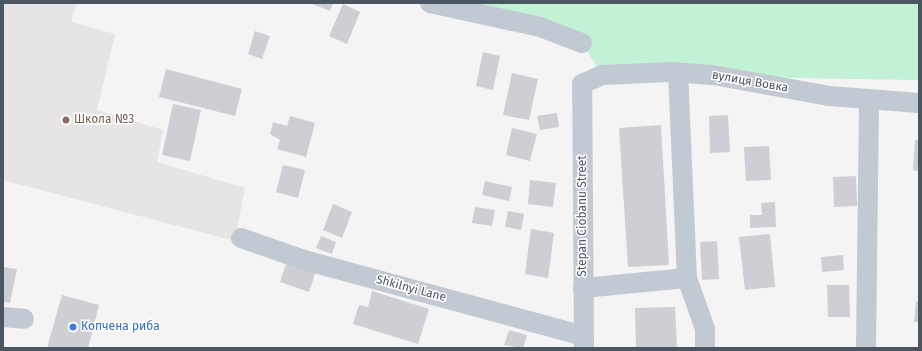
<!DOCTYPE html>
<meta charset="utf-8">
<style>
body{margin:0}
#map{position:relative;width:922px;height:351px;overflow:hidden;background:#f5f3f3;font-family:"Fira Sans",sans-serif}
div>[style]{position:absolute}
.education>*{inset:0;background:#e6e4e5}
.green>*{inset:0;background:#c3f1d5}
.building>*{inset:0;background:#cdcfd5}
.minor>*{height:20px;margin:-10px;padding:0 10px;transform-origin:10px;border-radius:10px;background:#c1cad2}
.dots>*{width:11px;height:11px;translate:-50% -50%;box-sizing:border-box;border:2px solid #fff;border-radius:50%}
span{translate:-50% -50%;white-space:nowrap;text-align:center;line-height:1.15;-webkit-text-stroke:3px #fff;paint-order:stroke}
.street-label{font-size:12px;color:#4a5661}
.education-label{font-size:12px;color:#785e54}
.left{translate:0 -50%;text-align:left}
.shop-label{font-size:12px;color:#366cbe}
.frame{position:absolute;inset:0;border:4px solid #4a5661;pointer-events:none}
</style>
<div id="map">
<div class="education">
<i style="clip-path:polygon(3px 3px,77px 3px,71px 22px,115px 34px,97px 110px,163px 130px,157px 162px,245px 188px,235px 241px,3px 180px)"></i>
</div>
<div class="green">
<i style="clip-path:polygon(430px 3px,919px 3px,919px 80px,602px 75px,582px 43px)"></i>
</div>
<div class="building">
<i style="clip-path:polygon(310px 3px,333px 3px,330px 11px)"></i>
<i style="clip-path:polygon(343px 4px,360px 12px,347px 44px,329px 36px)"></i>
<i style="clip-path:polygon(255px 31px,270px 36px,262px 59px,248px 54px)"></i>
<i style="clip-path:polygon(483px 52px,500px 56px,493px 90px,476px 86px)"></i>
<i style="clip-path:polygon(166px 69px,242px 89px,235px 116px,159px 97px)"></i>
<i style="clip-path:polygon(512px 73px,538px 79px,529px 120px,503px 115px)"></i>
<i style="clip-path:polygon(173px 104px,201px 110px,190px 161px,162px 155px)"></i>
<i style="clip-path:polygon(557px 113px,559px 127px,540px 130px,537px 116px)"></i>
<i style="clip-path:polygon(728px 115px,730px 152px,710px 153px,709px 116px)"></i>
<i style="clip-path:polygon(290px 116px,315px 123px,306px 157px,277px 149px,280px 140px,270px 134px,273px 122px,287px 126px)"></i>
<i style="clip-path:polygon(661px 125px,669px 265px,628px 267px,619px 128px)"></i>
<i style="clip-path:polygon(512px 128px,537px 134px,530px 161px,506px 155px)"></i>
<i style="clip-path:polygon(915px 140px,919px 140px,919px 171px,913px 170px)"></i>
<i style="clip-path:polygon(769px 146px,771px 180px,746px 181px,744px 147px)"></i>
<i style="clip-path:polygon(283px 165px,305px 170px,298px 198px,276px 192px)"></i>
<i style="clip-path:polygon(856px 176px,857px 206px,834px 207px,833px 177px)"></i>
<i style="clip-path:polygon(530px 180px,556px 183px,553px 207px,528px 204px)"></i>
<i style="clip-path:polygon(485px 181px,512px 187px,509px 201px,482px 195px)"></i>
<i style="clip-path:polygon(775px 202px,776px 227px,750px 228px,750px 215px,762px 215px,761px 203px)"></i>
<i style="clip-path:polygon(333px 204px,352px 212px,342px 238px,323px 230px)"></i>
<i style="clip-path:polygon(475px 207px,495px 210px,492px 226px,472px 223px)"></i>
<i style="clip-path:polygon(508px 211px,524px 214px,521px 230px,505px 227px)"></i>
<i style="clip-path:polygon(531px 229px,554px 233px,548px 278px,525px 274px)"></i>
<i style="clip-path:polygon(770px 234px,775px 287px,745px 290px,739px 237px)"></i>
<i style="clip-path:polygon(321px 236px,336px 242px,332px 254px,316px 248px)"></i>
<i style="clip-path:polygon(717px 241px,719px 279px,702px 280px,700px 242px)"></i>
<i style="clip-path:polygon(843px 255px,844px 270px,822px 272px,821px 257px)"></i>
<i style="clip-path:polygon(286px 264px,317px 268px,309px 292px,280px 282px)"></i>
<i style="clip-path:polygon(3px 267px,17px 269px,10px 303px,3px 302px)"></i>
<i style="clip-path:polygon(827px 285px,849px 285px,850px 317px,828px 317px)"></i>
<i style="clip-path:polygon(372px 291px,429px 309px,418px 344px,353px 324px,359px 305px,368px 307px)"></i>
<i style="clip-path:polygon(62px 295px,99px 305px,88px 348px,47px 348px)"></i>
<i style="clip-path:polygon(916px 301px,919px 302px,919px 322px,914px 322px)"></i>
<i style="clip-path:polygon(675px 307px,677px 348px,636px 348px,635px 308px)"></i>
<i style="clip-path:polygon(509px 330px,527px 335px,523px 348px,504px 345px)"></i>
</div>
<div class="minor">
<i style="left:430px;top:3px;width:113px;rotate:12.3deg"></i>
<i style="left:540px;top:27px;width:45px;rotate:20.9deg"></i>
<i style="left:241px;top:238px;width:67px;rotate:19.2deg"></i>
<i style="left:304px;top:260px;width:289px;rotate:15.2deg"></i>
<i style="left:687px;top:278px;width:54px;rotate:70.6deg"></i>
<i style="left:705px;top:329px;width:19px;rotate:90deg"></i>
<i style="left:583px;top:288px;width:104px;rotate:-5.5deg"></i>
<i style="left:687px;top:278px;width:206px;rotate:-92.5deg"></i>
<i style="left:3px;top:317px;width:21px;rotate:5deg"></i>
<i style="left:584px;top:348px;width:264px;rotate:-90.4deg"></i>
<i style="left:582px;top:84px;width:22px;rotate:-24deg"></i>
<i style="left:602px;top:75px;width:68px;rotate:-2.5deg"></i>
<i style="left:670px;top:72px;width:43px;rotate:4deg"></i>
<i style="left:713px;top:75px;width:119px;rotate:10.2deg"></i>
<i style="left:830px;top:96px;width:89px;rotate:4.5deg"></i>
<i style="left:866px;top:348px;width:249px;rotate:-89.3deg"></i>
</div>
<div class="dots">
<i style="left:66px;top:120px;background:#8d6e63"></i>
<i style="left:73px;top:327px;background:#3f7fe0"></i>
</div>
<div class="street-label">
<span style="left:750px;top:82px;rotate:10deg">вулиця Вовка</span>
<span style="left:583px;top:216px;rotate:-90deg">Stepan Ciobanu Street</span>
<span style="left:411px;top:289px;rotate:15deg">Shkilnyi Lane</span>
</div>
<div class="education-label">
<span class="left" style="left:74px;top:120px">Школа №3</span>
</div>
<div class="shop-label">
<span class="left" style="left:81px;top:327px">Копчена риба</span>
</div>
<div class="frame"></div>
</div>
